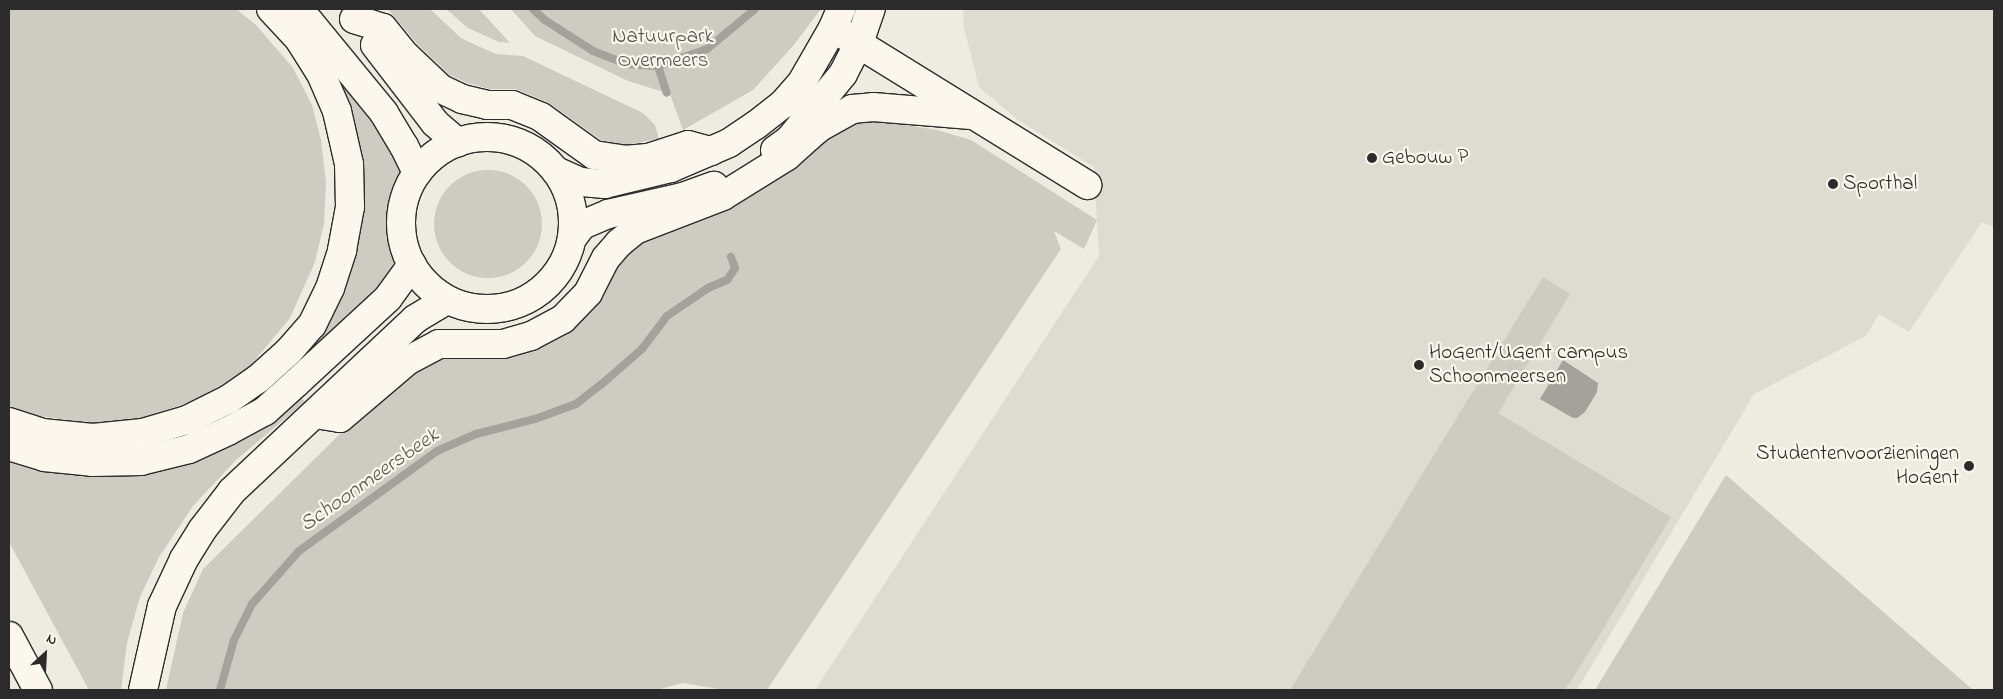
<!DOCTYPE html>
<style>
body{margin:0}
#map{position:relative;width:2003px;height:699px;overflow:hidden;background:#eeebe0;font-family:"Indie Flower",sans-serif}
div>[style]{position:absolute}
.built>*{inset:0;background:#dedbd1}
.green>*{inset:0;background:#cecbc2}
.round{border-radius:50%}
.water>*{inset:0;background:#a4a29a}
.stream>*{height:8px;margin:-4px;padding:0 4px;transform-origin:4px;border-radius:4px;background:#a4a29a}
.roads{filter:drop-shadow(1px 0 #2b2b2b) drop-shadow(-1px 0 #2b2b2b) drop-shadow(0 1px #2b2b2b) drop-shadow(0 -1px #2b2b2b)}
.minor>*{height:28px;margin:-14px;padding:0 14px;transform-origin:14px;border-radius:14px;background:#fbf7ec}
.major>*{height:28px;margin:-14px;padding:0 14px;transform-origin:14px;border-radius:14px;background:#fbf7ec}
.major>.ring{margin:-14px;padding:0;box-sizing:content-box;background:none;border:28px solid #fbf7ec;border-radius:50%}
.highway>*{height:28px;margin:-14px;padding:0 14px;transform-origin:14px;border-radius:14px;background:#fbf7ec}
.dots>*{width:14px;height:14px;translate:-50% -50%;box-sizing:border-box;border:2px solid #fbf7ec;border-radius:50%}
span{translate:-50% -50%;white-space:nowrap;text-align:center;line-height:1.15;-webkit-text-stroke:4.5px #fbf7ec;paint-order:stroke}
.park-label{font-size:21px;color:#545351}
.poi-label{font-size:21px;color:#2b2b2b}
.left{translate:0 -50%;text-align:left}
.right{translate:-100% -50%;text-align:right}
.water-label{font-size:22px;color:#555552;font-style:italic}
.frame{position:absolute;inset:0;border:10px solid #2b2b2b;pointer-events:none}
.north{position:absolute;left:20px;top:629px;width:50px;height:50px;-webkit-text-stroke:4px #fbf7ec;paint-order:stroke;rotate:25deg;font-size:14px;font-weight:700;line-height:20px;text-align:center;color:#2b2b2b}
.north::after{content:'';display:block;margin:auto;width:18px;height:22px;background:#2b2b2b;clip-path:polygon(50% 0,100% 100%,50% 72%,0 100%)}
</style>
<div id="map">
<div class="built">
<i style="clip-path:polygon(963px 9px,1994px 9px,1994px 227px,1982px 222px,1909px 332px,1879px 314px,1866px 336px,1754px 394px,1577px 690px,815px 690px,1099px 256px,1094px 167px,1018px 120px,979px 87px,964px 28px)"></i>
</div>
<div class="green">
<i style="clip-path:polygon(9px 9px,236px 9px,256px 25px,293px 68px,312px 105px,321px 140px,326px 182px,324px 224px,315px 262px,290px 318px,245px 372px,193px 401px,142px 418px,94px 424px,33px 415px,9px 406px)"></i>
<i style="clip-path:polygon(388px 9px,430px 9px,461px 38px,480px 47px,496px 54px,523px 56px,643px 113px,655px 125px,659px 139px,625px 145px,601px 140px,549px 103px,516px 89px,489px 89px,468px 83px,450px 75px,418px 45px)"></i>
<i style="clip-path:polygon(446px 9px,479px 9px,510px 43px,499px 42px,468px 28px)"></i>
<i style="clip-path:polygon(511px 9px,821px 9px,793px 46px,753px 90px,683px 130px,670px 94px,628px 81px,535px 36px)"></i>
<i style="clip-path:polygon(307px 33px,375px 120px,404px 173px,395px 191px,390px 217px,392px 245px,399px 263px,379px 290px,258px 401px,185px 437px,139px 449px,93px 448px,264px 387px,360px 207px)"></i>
<i style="clip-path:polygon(873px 120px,937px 130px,971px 140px,1097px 220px,1084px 249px,1054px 231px,1061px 249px,767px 690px,725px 690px,683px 683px,657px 690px,166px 690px,183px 613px,203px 569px,343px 431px,414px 371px,443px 355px,504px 356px,642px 240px,855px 121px)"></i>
<i class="round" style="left:434px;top:170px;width:108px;height:108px"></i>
<i style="clip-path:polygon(1543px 277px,1570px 294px,1498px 413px,1671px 517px,1588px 654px,1565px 690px,1290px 690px)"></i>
<i style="clip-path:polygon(299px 395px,305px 402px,236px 460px,193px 506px,159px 557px,140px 597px,127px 643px,121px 690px,89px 690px,9px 542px,9px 460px,47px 471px,101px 476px,159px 469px)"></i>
<i style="clip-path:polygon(1726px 475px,1973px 690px,1595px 690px)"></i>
</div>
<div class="water">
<i style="clip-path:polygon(1563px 360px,1598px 383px,1597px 392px,1585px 412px,1577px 418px,1573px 418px,1540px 399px)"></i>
</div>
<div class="stream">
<i style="left:533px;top:9px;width:16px;rotate:43deg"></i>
<i style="left:545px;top:20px;width:57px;rotate:32.9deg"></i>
<i style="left:593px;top:51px;width:36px;rotate:21deg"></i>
<i style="left:627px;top:64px;width:31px;rotate:4deg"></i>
<i style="left:658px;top:66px;width:52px;rotate:-19.1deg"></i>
<i style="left:707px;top:49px;width:62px;rotate:-39.8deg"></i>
<i style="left:658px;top:66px;width:28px;rotate:72deg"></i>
<i style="left:220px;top:690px;width:52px;rotate:-74.4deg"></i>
<i style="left:234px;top:640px;width:40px;rotate:-63.4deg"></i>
<i style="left:252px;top:604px;width:71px;rotate:-48.4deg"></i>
<i style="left:299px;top:551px;width:170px;rotate:-35.9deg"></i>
<i style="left:437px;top:451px;width:43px;rotate:-23.6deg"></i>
<i style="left:476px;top:434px;width:61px;rotate:-14.3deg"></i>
<i style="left:535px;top:419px;width:44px;rotate:-20.1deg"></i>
<i style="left:576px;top:404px;width:33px;rotate:-38deg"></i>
<i style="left:602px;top:384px;width:53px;rotate:-41.2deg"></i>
<i style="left:642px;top:349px;width:41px;rotate:-52.9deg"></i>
<i style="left:667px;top:316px;width:50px;rotate:-34.3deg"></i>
<i style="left:708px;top:288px;width:21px;rotate:-23deg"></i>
<i style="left:727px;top:280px;width:14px;rotate:-56deg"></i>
<i style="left:735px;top:268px;width:12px;rotate:-110deg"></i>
</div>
<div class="roads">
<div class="minor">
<i style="left:833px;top:28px;width:299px;rotate:31.7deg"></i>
<i style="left:789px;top:140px;width:19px;rotate:-9deg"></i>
<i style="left:808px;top:137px;width:16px;rotate:-40deg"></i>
<i style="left:820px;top:127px;width:37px;rotate:-29deg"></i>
<i style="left:852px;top:109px;width:21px;rotate:-5deg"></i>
<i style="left:873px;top:107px;width:98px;rotate:4.7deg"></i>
</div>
<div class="major">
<i class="ring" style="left:401px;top:137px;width:144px;height:144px"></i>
<i style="left:775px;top:150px;width:17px;rotate:-36deg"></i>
<i style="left:789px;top:140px;width:85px;rotate:-50.7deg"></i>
<i style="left:843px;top:74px;width:35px;rotate:-63deg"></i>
<i style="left:859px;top:43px;width:36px;rotate:-71deg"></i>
<i style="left:556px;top:171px;width:27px;rotate:24deg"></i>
<i style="left:581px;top:182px;width:24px;rotate:5deg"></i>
<i style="left:605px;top:184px;width:68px;rotate:-13.6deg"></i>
<i style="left:671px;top:168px;width:63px;rotate:-23.3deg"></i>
<i style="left:729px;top:143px;width:32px;rotate:-34deg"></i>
<i style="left:756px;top:125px;width:34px;rotate:-38deg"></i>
<i style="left:783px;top:104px;width:29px;rotate:-49deg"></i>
<i style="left:802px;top:82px;width:62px;rotate:-60.1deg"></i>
<i style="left:833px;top:28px;width:21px;rotate:-67deg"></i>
<i style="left:573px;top:237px;width:15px;rotate:-53deg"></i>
<i style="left:582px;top:225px;width:28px;rotate:-23deg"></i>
<i style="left:608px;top:214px;width:77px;rotate:-12.8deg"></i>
<i style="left:683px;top:197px;width:33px;rotate:-20deg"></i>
</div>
<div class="highway">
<i style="left:299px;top:9px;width:134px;rotate:50.7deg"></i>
<i style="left:384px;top:113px;width:39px;rotate:59deg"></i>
<i style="left:404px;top:146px;width:30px;rotate:64deg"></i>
<i style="left:354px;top:19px;width:30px;rotate:17deg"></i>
<i style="left:383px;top:28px;width:36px;rotate:51deg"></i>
<i style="left:406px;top:56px;width:48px;rotate:43.3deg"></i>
<i style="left:441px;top:89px;width:23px;rotate:25deg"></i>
<i style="left:462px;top:99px;width:26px;rotate:13deg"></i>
<i style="left:487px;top:105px;width:25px"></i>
<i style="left:512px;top:105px;width:31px;rotate:22deg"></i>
<i style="left:541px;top:117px;width:65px;rotate:35.6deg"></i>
<i style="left:594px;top:155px;width:30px;rotate:9deg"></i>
<i style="left:624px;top:160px;width:24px;rotate:-5deg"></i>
<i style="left:648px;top:158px;width:42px;rotate:-18deg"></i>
<i style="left:688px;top:145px;width:24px;rotate:15deg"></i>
<i style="left:375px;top:45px;width:98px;rotate:52.4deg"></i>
<i style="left:435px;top:123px;width:30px;rotate:41deg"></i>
<i style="left:315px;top:414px;width:25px;rotate:9deg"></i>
<i style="left:340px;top:418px;width:88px;rotate:-40.4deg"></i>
<i style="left:407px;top:361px;width:36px;rotate:-28deg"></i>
<i style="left:439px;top:344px;width:64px"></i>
<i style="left:503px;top:344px;width:29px;rotate:-16deg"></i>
<i style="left:531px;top:336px;width:36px;rotate:-28deg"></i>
<i style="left:563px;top:319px;width:36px;rotate:-46deg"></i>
<i style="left:588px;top:293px;width:39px;rotate:-63deg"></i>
<i style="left:606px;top:258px;width:20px;rotate:-49deg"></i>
<i style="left:619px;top:243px;width:21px;rotate:-39deg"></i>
<i style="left:635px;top:230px;width:94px;rotate:-21.1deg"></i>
<i style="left:723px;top:196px;width:75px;rotate:-32deg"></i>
<i style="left:787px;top:156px;width:28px;rotate:-42deg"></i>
<i style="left:9px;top:422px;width:35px;rotate:18deg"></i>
<i style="left:42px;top:433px;width:51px;rotate:5.6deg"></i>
<i style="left:93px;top:438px;width:50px;rotate:-5.7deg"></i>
<i style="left:143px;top:433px;width:46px;rotate:-16.5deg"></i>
<i style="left:187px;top:420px;width:47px;rotate:-26.6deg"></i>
<i style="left:229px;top:399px;width:35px;rotate:-35deg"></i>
<i style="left:258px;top:379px;width:42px;rotate:-42.1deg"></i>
<i style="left:289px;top:351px;width:35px;rotate:-49deg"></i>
<i style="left:312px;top:325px;width:41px;rotate:-64.1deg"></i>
<i style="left:330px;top:288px;width:40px;rotate:-72deg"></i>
<i style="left:342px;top:250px;width:44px;rotate:-79.5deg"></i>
<i style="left:350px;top:207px;width:43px;rotate:-91.3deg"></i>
<i style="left:349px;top:164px;width:54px;rotate:-102.8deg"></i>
<i style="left:337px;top:111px;width:40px;rotate:-113.4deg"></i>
<i style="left:321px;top:74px;width:41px;rotate:-122.2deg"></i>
<i style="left:299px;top:39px;width:41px;rotate:-133deg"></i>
<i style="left:9px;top:446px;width:37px;rotate:17deg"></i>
<i style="left:44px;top:457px;width:48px;rotate:5.9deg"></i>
<i style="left:92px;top:462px;width:49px;rotate:-1.2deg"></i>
<i style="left:141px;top:461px;width:49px;rotate:-14deg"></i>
<i style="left:189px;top:449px;width:43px;rotate:-24.8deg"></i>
<i style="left:228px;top:431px;width:42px;rotate:-28.4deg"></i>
<i style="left:265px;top:411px;width:42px;rotate:-42.1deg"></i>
<i style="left:296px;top:383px;width:125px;rotate:-42.7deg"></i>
<i style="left:388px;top:298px;width:41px;rotate:-54deg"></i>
<i style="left:9px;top:636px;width:61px;rotate:61.8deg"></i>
<i style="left:143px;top:690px;width:86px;rotate:-77.3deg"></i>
<i style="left:162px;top:606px;width:52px;rotate:-64.9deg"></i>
<i style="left:184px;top:559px;width:34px;rotate:-58deg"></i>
<i style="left:202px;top:530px;width:49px;rotate:-52.4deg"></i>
<i style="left:232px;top:491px;width:251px;rotate:-43.2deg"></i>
<i style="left:415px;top:319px;width:37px;rotate:-31deg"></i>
</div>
</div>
<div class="dots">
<i style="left:1372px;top:158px;background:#2b2b2b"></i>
<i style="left:1833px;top:184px;background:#2b2b2b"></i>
<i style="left:1419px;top:365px;background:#2b2b2b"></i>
<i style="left:1969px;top:466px;background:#2b2b2b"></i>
</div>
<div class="park-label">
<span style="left:663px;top:49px">Natuurpark<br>Overmeers</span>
</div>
<div class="poi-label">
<span class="left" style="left:1382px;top:158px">Gebouw P</span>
<span class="left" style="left:1843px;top:184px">Sporthal</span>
<span class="left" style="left:1429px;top:365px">HoGent/UGent campus<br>Schoonmeersen</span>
<span class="right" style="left:1959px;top:466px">Studentenvoorzieningen<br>HoGent</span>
</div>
<div class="water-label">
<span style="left:370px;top:481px;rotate:-35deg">Schoonmeersbeek</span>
</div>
<div class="frame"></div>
<div class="north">N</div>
</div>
